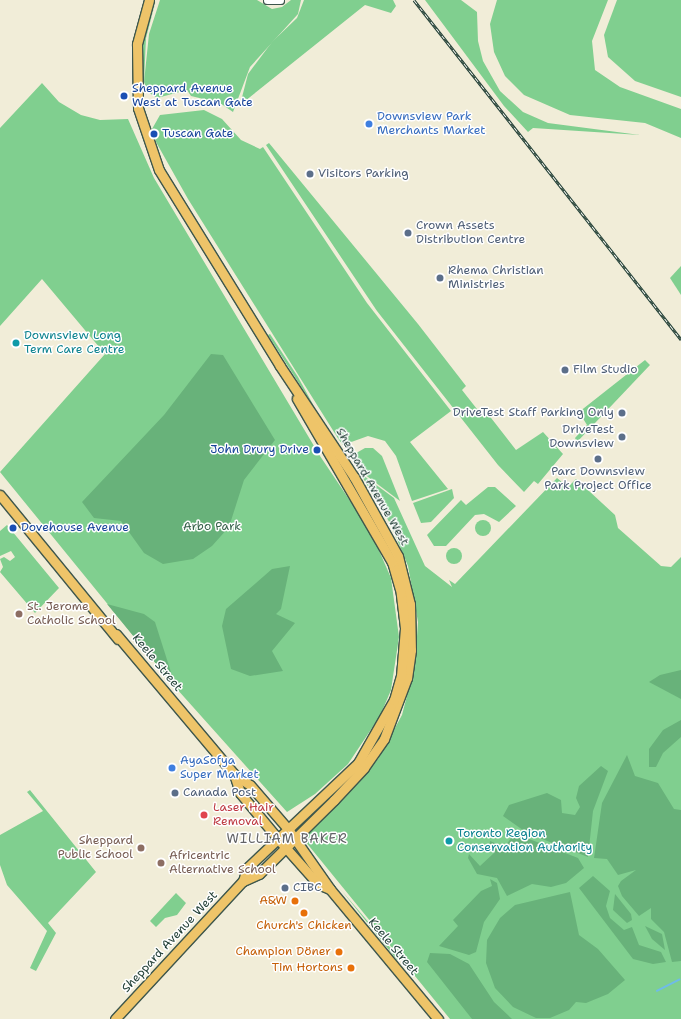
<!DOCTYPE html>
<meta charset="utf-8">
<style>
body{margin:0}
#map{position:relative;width:681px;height:1019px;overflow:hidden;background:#f1edd8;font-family:"Shantell Sans",sans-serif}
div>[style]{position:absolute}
.green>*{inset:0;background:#80cf8f}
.round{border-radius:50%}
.forest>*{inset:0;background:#68b27a}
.stream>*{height:1.5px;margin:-0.75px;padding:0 0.75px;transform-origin:0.75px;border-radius:0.75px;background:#6fbbe8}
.roads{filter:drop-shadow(1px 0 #3e574d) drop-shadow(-1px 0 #3e574d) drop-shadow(0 1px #3e574d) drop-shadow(0 -1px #3e574d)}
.minor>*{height:7px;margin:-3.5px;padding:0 3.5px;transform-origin:3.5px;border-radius:3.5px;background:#fff}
.major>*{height:9px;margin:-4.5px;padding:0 4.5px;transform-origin:4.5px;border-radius:4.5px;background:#eec469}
.rail>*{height:3px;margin-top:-1.5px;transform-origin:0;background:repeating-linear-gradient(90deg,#fff 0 4.5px,#1f3d34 0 9px);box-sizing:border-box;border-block:1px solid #1f3d34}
.dots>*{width:11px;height:11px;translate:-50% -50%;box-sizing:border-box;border:2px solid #fff;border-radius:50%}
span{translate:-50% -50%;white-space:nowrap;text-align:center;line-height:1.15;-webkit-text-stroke:3px #fff;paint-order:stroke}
.transit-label{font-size:12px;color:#164399}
.left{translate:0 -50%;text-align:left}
.right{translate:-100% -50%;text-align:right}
.shop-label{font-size:12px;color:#366cbe}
.service-label{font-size:12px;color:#4e5e75}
.culture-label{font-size:12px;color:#0d838f}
.street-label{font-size:12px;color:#1f3d34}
.park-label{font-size:12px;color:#37624b}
.education-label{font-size:12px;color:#785e54}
.health-label{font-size:12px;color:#be3a42}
.food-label{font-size:12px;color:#c56008}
.neighbourhood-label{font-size:13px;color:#626366;letter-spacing:1px}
</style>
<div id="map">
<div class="green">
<i style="clip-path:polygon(156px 0,146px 38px,144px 82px,149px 34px,160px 0,257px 0,272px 9px,282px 7px,291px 0,301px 0,298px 14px,250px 67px,233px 112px,220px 103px,191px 96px,187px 90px,157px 98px,148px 92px,142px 77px,143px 44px)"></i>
<i style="clip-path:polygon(304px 0,393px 0,396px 6px,391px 13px,365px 5px,240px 105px,248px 74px,272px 42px,297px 18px)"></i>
<i style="clip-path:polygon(425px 0,461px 0,477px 12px,478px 41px,483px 61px,500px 91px,523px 112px,548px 123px,640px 135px,533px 128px,528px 132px,504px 106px)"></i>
<i style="clip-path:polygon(497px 0,608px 0,592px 41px,595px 70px,620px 87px,681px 109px,681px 138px,645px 123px,570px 115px,524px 95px,505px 76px,494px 52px,490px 24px)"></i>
<i style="clip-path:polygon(617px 0,681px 0,681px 97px,635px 81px,608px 57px,604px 35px)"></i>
<i style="clip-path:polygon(42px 83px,59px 102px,81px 115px,100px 120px,128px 119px,154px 178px,320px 456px,371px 532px,391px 578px,399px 637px,391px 690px,380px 716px,348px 764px,315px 794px,287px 812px,176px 688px,0 472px,105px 354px,42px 279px,0 326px,0 128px)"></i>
<i style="clip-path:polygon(204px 110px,222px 119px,241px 140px,260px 149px,263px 147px,367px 303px,451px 411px,410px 442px,448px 489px,412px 501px,396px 456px,385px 441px,368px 436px,343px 445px,339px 440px,188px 199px,156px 142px,152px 129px,160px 115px)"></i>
<i style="clip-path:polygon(269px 143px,418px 324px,466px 386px,462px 390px,484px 418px,488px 414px,516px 450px,543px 432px,563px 454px,538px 484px,534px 481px,524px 492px,498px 465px,377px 311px,266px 145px)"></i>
<i style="clip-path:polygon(681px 266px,681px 295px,670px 278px)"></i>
<i style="clip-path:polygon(270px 334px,298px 377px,316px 410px,268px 335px)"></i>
<i style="clip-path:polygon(645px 360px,650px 365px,577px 442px,575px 438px,587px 425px,579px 412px)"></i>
<i style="clip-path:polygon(365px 448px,373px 448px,382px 456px,400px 501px,360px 471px,351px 456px)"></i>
<i style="clip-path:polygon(360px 473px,394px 498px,425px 566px,452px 587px,449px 580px,455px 584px,557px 478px,568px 487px,576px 479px,615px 515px,618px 528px,661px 566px,671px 567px,681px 557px,681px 1019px,450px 1019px,305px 841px,306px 833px,346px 796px,378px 759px,402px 715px,415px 665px,418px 622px,408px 566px,391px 525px)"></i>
<i style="clip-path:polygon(488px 487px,495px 487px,516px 506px,499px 522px,484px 514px,475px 515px,446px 546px,434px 546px,427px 535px,461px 500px,466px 505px)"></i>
<i style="clip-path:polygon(452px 489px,454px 498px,431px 522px,421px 523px,413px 503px)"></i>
<i class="round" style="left:475px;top:520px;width:16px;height:16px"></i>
<i style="clip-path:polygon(7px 525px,59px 588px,35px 613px,0 572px,3px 567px,0 559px,4px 557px,10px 561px,15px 557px,11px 551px,0 556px,0 531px)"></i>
<i class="round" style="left:446px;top:548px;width:16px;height:16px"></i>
<i style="clip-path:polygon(30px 790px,96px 872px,48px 923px,56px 933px,36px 971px,30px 968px,47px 931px,7px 885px,0 865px,0 835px,43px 811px,27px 792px)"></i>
<i style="clip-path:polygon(314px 858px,399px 958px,397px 960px,342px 891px)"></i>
<i style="clip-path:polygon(176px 893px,186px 903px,177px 915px,165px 918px,156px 927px,150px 921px)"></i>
</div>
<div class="forest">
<i style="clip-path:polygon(211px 354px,223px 355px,275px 440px,244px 480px,229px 527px,212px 546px,193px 559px,163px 564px,144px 553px,121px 521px,94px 518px,82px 502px,164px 415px)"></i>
<i style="clip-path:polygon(290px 566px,281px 609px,276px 614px,295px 623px,272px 651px,283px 671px,250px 676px,231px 669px,222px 626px,226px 609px,272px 569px)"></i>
<i style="clip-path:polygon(107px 604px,144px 614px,155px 622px,176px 688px)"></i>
<i style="clip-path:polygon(681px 670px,681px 699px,649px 682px,660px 675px)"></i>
<i style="clip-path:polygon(681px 720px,681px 737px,663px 753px,656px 767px,649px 767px,649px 749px,663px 730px)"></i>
<i style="clip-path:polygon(627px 755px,635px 776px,658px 783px,674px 809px,681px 810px,681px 961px,672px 962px,664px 932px,651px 919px,651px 908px,639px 916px,622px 896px,618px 886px,621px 881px,636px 870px,618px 875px,607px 859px,594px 858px,602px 803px)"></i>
<i style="clip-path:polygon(601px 766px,608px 771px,593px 811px,588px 857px,527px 833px,503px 816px,509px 805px,547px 793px,561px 800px,562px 813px,575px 815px,580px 807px,576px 798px,579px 786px)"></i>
<i style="clip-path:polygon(519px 835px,578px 858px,584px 868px,566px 883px,551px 887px,532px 884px,507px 896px,497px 878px,477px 874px,468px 858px,469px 854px,480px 866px,494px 853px,489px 849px,490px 841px,504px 847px,513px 836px)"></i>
<i style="clip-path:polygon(593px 876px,610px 891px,606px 906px,610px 918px,624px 930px,632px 927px,639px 945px,661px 952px,666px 962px,653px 964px,633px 959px,579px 888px)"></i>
<i style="clip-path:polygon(490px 879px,497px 883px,500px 899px,484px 922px,476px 952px,469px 955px,439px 946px,458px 926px,453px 920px,481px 891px,492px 886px)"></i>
<i style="clip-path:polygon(570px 892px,579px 935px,598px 949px,625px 980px,608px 994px,586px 1003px,576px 1002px,569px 1010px,550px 1018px,536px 1018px,513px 1007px,495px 988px,486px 963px,487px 940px,500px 918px,515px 905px)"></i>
<i style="clip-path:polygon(615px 894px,631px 914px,632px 920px,627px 923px,613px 910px)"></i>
<i style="clip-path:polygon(645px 926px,662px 934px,665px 950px,652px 939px)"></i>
<i style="clip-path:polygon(430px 953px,450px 954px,469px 964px,494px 1002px,512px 1019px,472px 1019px,427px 962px)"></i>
</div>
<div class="stream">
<i style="left:657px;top:991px;width:25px;rotate:-27deg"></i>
</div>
<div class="roads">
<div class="minor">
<i style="left:267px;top:0;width:13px"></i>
</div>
<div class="major">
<i style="left:149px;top:0;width:46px;rotate:105.3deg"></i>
<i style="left:137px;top:44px;width:64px;rotate:89.1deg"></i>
<i style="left:138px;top:108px;width:65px;rotate:71.3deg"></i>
<i style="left:159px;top:170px;width:230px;rotate:58.3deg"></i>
<i style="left:280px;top:366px;width:133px;rotate:56.3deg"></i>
<i style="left:354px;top:477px;width:90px;rotate:60.9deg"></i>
<i style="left:398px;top:556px;width:49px;rotate:76deg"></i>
<i style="left:410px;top:604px;width:46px;rotate:88.8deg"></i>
<i style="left:411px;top:650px;width:28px;rotate:98deg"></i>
<i style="left:407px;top:678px;width:65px;rotate:110.7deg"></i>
<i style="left:384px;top:739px;width:35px;rotate:125deg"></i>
<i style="left:364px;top:768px;width:44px;rotate:133.2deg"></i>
<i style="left:334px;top:800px;width:105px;rotate:135.4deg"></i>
<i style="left:259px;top:874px;width:17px;rotate:156deg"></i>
<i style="left:0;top:495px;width:186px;rotate:50.7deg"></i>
<i style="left:116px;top:634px;width:183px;rotate:49.9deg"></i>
<i style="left:234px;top:774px;width:19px;rotate:35deg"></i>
<i style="left:250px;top:785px;width:58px;rotate:49.2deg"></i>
<i style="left:288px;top:829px;width:73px;rotate:55deg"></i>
<i style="left:330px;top:889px;width:169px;rotate:50.3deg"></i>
<i style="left:234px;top:774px;width:20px;rotate:72deg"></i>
<i style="left:240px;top:793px;width:60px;rotate:50.4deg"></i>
<i style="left:278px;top:839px;width:60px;rotate:48.4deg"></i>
<i style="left:318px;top:884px;width:13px;rotate:23deg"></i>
<i style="left:115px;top:1019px;width:188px;rotate:-47.2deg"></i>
<i style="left:243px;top:881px;width:14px;rotate:-73deg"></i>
<i style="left:247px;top:868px;width:153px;rotate:-43.4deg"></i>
<i style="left:358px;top:763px;width:73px;rotate:-60.3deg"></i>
<i style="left:394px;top:700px;width:25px;rotate:-74deg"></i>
<i style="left:401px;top:676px;width:48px;rotate:-85.2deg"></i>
<i style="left:405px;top:628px;width:35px;rotate:-97deg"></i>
<i style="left:401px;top:593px;width:32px;rotate:-106deg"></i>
<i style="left:392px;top:562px;width:189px;rotate:-120.2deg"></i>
</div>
</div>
<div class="rail">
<i style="left:414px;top:0;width:432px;rotate:51.8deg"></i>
</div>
<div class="dots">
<i style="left:124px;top:96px;background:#1a4fb4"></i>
<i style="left:369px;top:124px;background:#3f7fe0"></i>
<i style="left:154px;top:134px;background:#1a4fb4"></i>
<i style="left:310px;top:174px;background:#5c6f8a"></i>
<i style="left:408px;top:233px;background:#5c6f8a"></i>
<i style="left:440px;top:278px;background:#5c6f8a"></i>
<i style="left:16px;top:343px;background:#0f9aa8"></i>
<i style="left:565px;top:370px;background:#5c6f8a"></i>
<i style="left:622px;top:413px;background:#5c6f8a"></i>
<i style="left:622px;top:437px;background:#5c6f8a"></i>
<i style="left:317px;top:450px;background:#1a4fb4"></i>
<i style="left:598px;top:459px;background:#5c6f8a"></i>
<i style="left:13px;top:528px;background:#1a4fb4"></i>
<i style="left:19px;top:614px;background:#8d6e63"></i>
<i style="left:172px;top:768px;background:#3f7fe0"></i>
<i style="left:175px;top:793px;background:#5c6f8a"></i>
<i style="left:204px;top:815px;background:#e0444e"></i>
<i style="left:449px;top:841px;background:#0f9aa8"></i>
<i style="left:141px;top:848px;background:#8d6e63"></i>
<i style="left:161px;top:863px;background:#8d6e63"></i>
<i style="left:285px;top:888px;background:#5c6f8a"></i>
<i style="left:295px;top:901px;background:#e8710a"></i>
<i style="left:304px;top:913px;background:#e8710a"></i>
<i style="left:339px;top:952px;background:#e8710a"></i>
<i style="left:351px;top:968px;background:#e8710a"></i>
</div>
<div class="transit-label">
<span class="left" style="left:132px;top:96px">Sheppard Avenue<br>West at Tuscan Gate</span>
<span class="left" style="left:162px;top:134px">Tuscan Gate</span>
<span class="right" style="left:309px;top:450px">John Drury Drive</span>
<span class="left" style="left:21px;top:528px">Dovehouse Avenue</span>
</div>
<div class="shop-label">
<span class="left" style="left:377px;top:124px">Downsview Park<br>Merchants Market</span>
<span class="left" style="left:180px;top:768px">AyaSofya<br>Super Market</span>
</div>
<div class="service-label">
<span class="left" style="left:318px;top:174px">Visitors Parking</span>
<span class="left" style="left:416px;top:233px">Crown Assets<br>Distribution Centre</span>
<span class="left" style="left:448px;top:278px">Rhema Christian<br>Ministries</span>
<span class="left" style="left:573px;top:370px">Film Studio</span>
<span class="right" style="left:614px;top:413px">DriveTest Staff Parking Only</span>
<span class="right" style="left:614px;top:437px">DriveTest<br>Downsview</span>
<span style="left:598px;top:479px">Parc Downsview<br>Park Project Office</span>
<span class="left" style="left:183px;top:793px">Canada Post</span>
<span class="left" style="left:293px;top:888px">CIBC</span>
</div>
<div class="culture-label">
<span class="left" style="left:24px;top:343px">Downsview Long<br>Term Care Centre</span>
<span class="left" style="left:457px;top:841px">Toronto Region<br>Conservation Authority</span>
</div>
<div class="street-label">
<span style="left:372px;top:487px;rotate:60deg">Sheppard Avenue West</span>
<span style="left:157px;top:663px;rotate:50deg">Keele Street</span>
<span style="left:170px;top:942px;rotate:-47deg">Sheppard Avenue West</span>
<span style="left:393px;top:947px;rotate:50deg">Keele Street</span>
</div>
<div class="park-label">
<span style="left:212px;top:527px">Arbo Park</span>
</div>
<div class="education-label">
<span class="left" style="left:27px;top:614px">St. Jerome<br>Catholic School</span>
<span class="right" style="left:133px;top:848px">Sheppard<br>Public School</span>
<span class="left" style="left:169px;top:863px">Africentric<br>Alternative School</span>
</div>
<div class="health-label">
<span class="left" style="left:213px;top:815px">Laser Hair<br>Removal</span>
</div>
<div class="food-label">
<span class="right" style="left:287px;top:901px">A&amp;W</span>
<span style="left:304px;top:926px">Church's Chicken</span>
<span class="right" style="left:331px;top:952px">Champion Döner</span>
<span class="right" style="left:343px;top:968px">Tim Hortons</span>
</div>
<div class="neighbourhood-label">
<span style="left:287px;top:839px">WILLIAM BAKER</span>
</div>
</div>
